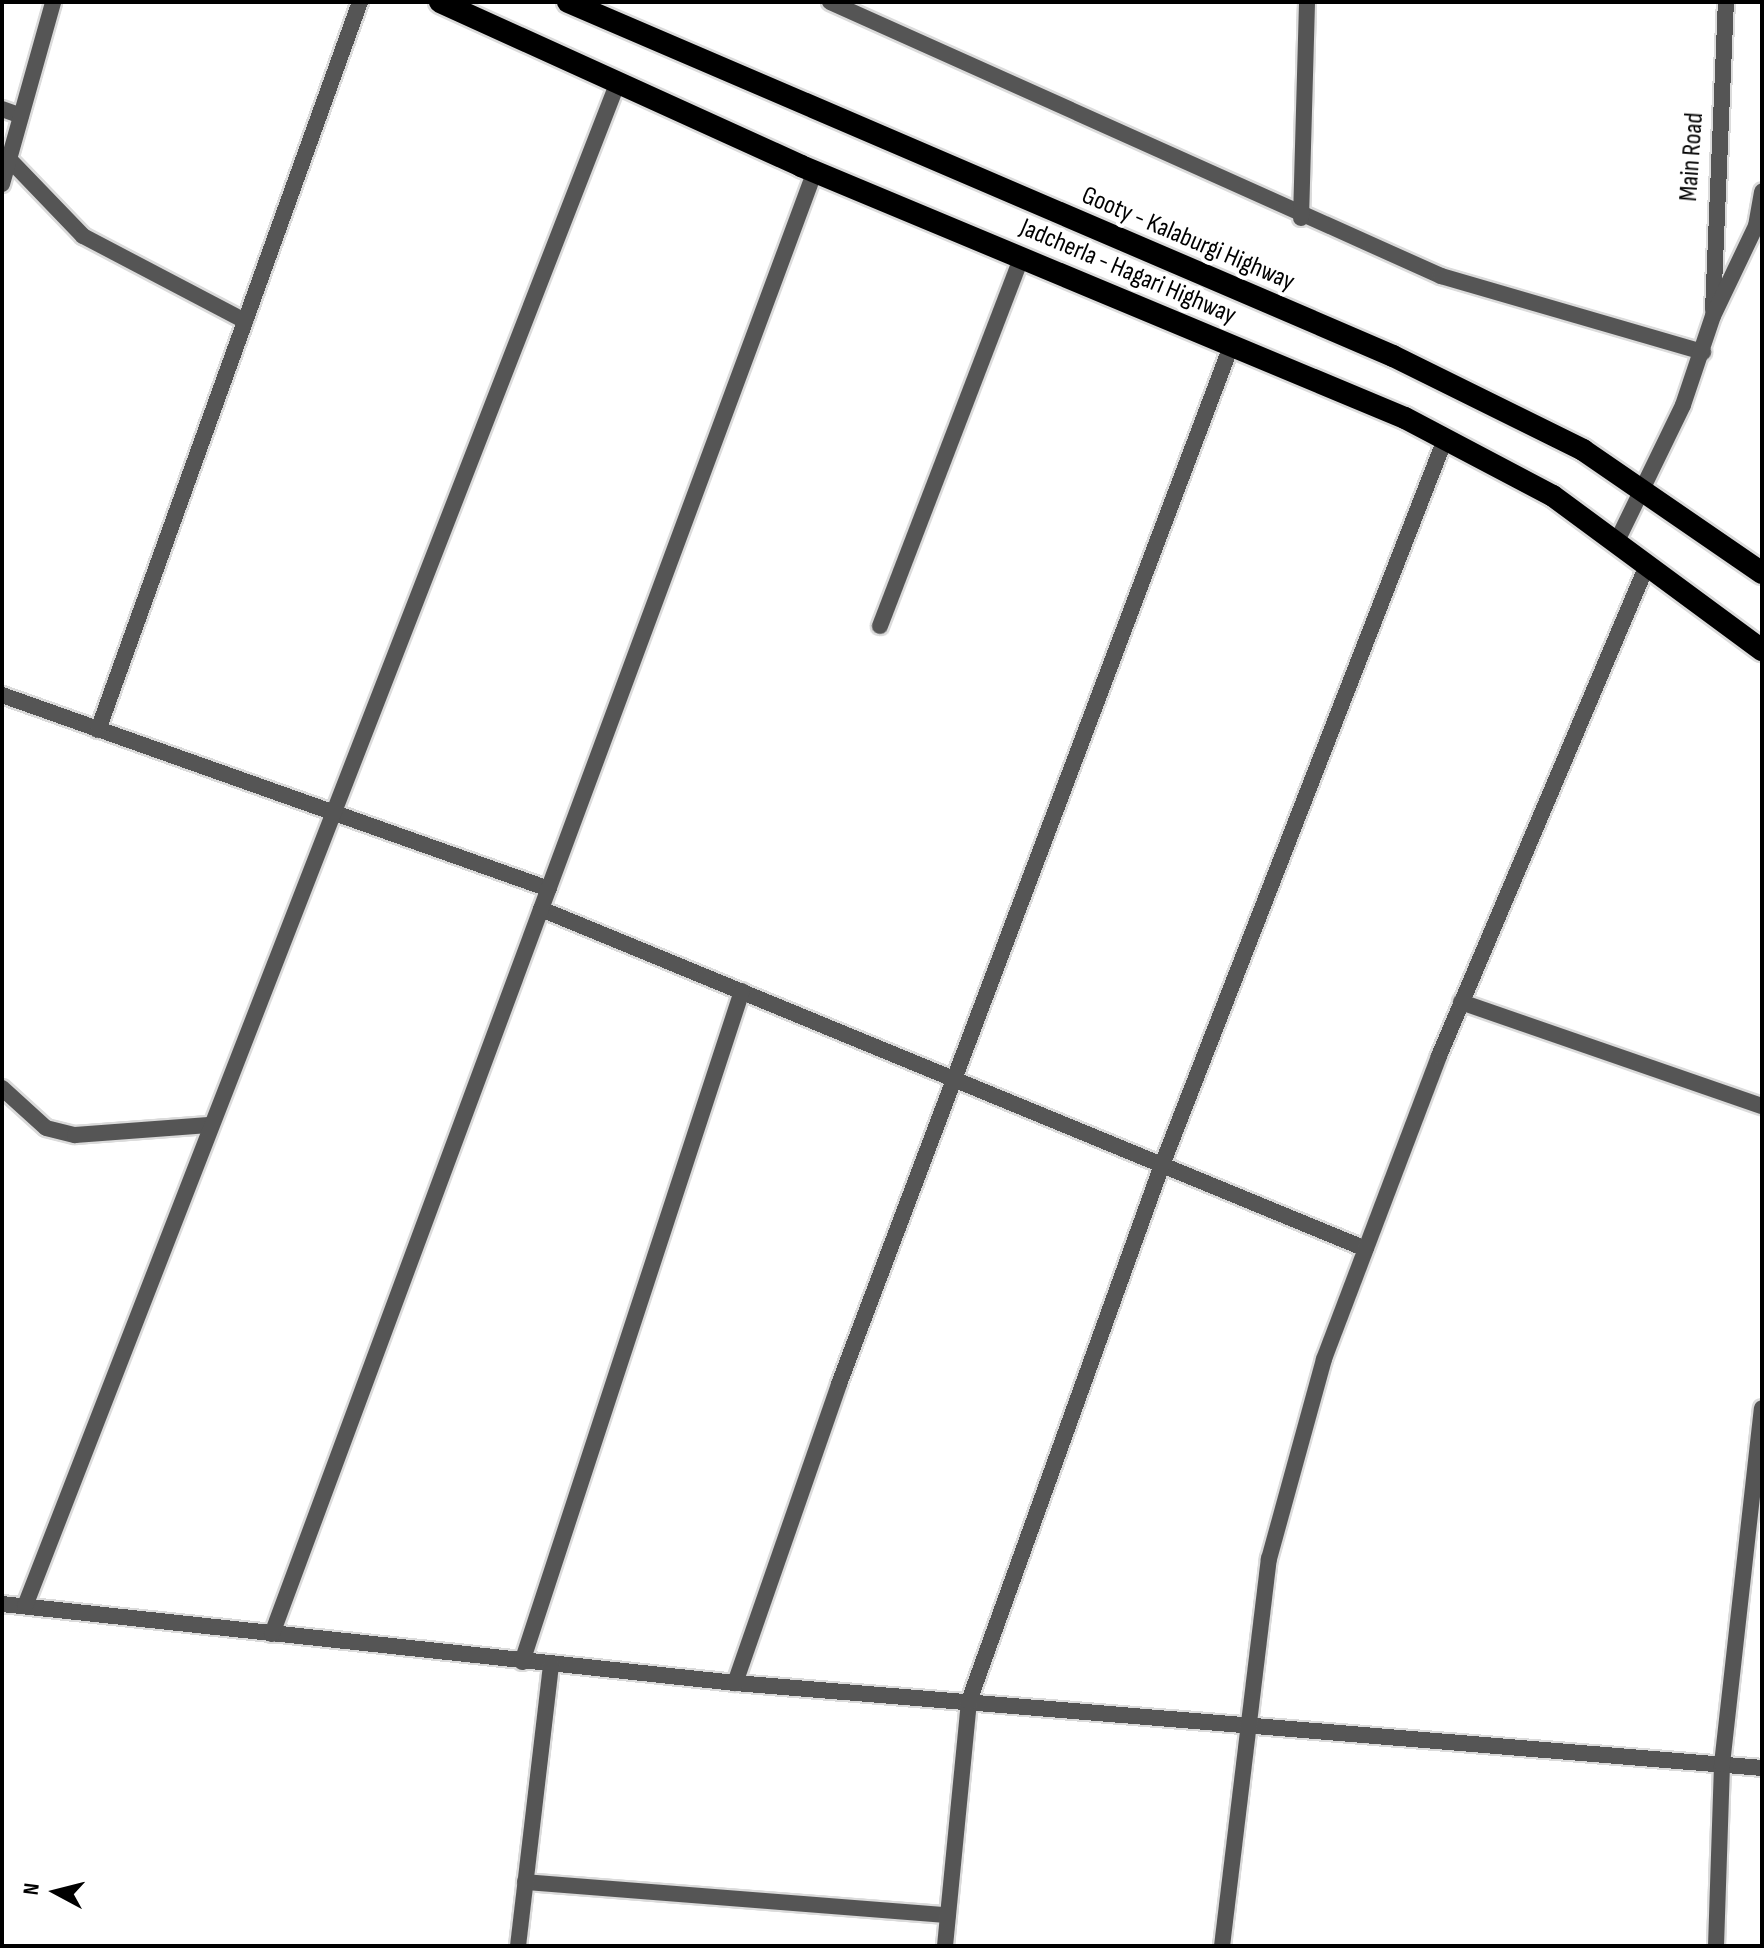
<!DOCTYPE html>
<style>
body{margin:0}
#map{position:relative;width:1764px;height:1948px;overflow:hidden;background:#fff;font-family:"Sofia Sans Condensed",sans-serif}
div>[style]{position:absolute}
.roads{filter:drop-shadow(2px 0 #dbdbdb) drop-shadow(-2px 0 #dbdbdb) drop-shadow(0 2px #dbdbdb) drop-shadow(0 -2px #dbdbdb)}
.minor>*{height:16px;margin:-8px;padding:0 8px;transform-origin:8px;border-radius:8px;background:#555}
.tertiary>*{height:16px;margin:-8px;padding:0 8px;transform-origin:8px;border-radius:8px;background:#555}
.trunk>*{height:22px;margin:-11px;padding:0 11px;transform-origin:11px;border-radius:11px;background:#000}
span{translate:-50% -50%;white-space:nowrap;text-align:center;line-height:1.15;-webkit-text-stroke:8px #fff;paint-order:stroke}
.street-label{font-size:26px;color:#000}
.frame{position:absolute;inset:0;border:4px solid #000;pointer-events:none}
.north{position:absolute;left:16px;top:1852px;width:80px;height:80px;-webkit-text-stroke:6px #fff;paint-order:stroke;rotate:277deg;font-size:22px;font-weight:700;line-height:32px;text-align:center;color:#000}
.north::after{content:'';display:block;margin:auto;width:28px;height:36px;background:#000;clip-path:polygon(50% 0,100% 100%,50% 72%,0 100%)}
</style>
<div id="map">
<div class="roads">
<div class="minor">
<i style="left:830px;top:2px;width:670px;rotate:24.15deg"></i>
<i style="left:1441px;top:276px;width:273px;rotate:16.2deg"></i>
<i style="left:2px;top:109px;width:20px;rotate:20deg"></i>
<i style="left:9px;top:159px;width:107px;rotate:46.1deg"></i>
<i style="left:83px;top:236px;width:183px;rotate:27.7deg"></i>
<i style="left:2px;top:184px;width:189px;rotate:-74.3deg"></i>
<i style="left:1301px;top:218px;width:216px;rotate:-88.4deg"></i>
<i style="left:880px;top:626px;width:394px;rotate:-69deg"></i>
<i style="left:2px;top:695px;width:580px;rotate:19.53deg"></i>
<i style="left:98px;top:730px;width:774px;rotate:-70.21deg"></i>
<i style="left:541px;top:909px;width:892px;rotate:22.4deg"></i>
<i style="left:1461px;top:1002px;width:318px;rotate:19.1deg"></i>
<i style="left:2px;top:1088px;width:59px;rotate:42.3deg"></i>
<i style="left:46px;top:1128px;width:30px;rotate:14deg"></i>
<i style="left:75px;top:1135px;width:134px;rotate:-4.3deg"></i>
<i style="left:2px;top:1604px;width:737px;rotate:6.15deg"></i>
<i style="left:735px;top:1683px;width:1031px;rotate:4.73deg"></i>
<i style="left:25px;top:1606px;width:1635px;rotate:-68.74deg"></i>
<i style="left:272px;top:1634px;width:1561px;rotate:-69.64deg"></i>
<i style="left:522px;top:1662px;width:706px;rotate:-71.85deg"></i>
<i style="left:735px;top:1683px;width:317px;rotate:-70.8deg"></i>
<i style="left:839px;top:1384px;width:1110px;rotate:-69.31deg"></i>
<i style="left:525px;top:1882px;width:424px;rotate:4.5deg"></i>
<i style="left:518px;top:1946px;width:283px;rotate:-83.3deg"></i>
<i style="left:945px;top:1946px;width:246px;rotate:-84.4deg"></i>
<i style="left:969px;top:1701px;width:570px;rotate:-70.2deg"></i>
<i style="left:1162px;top:1165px;width:779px;rotate:-68.7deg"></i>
<i style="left:1222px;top:1946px;width:390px;rotate:-83.1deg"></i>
<i style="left:1269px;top:1559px;width:207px;rotate:-74.6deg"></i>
<i style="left:1324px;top:1359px;width:324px;rotate:-69.2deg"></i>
<i style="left:1439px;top:1056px;width:535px;rotate:-67.03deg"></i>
<i style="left:1716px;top:1946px;width:182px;rotate:-88.1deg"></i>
<i style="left:1722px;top:1764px;width:358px;rotate:-83.6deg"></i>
</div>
<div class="tertiary">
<i style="left:1713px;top:310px;width:308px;rotate:-87.6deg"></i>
<i style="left:1618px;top:539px;width:149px;rotate:-64.1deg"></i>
<i style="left:1683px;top:405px;width:94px;rotate:-71.4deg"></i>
<i style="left:1713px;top:316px;width:100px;rotate:-64.5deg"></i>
<i style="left:1756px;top:226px;width:35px;rotate:-80deg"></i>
</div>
<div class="trunk">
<i style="left:440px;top:2px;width:397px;rotate:24.4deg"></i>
<i style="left:801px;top:166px;width:654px;rotate:22.65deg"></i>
<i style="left:1405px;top:418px;width:167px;rotate:27.8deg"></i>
<i style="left:1553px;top:496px;width:260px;rotate:36.4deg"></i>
<i style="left:568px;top:2px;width:898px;rotate:23.22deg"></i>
<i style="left:1393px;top:356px;width:212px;rotate:26.3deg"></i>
<i style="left:1583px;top:450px;width:217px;rotate:34.5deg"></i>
</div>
</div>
<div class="street-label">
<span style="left:1692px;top:157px;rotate:-86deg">Main Road</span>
<span style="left:1188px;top:239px;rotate:23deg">Gooty - Kalaburgi Highway</span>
<span style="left:1128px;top:272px;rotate:23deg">Jadcherla - Hagari Highway</span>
</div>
<div class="frame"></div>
<div class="north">N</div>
</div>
